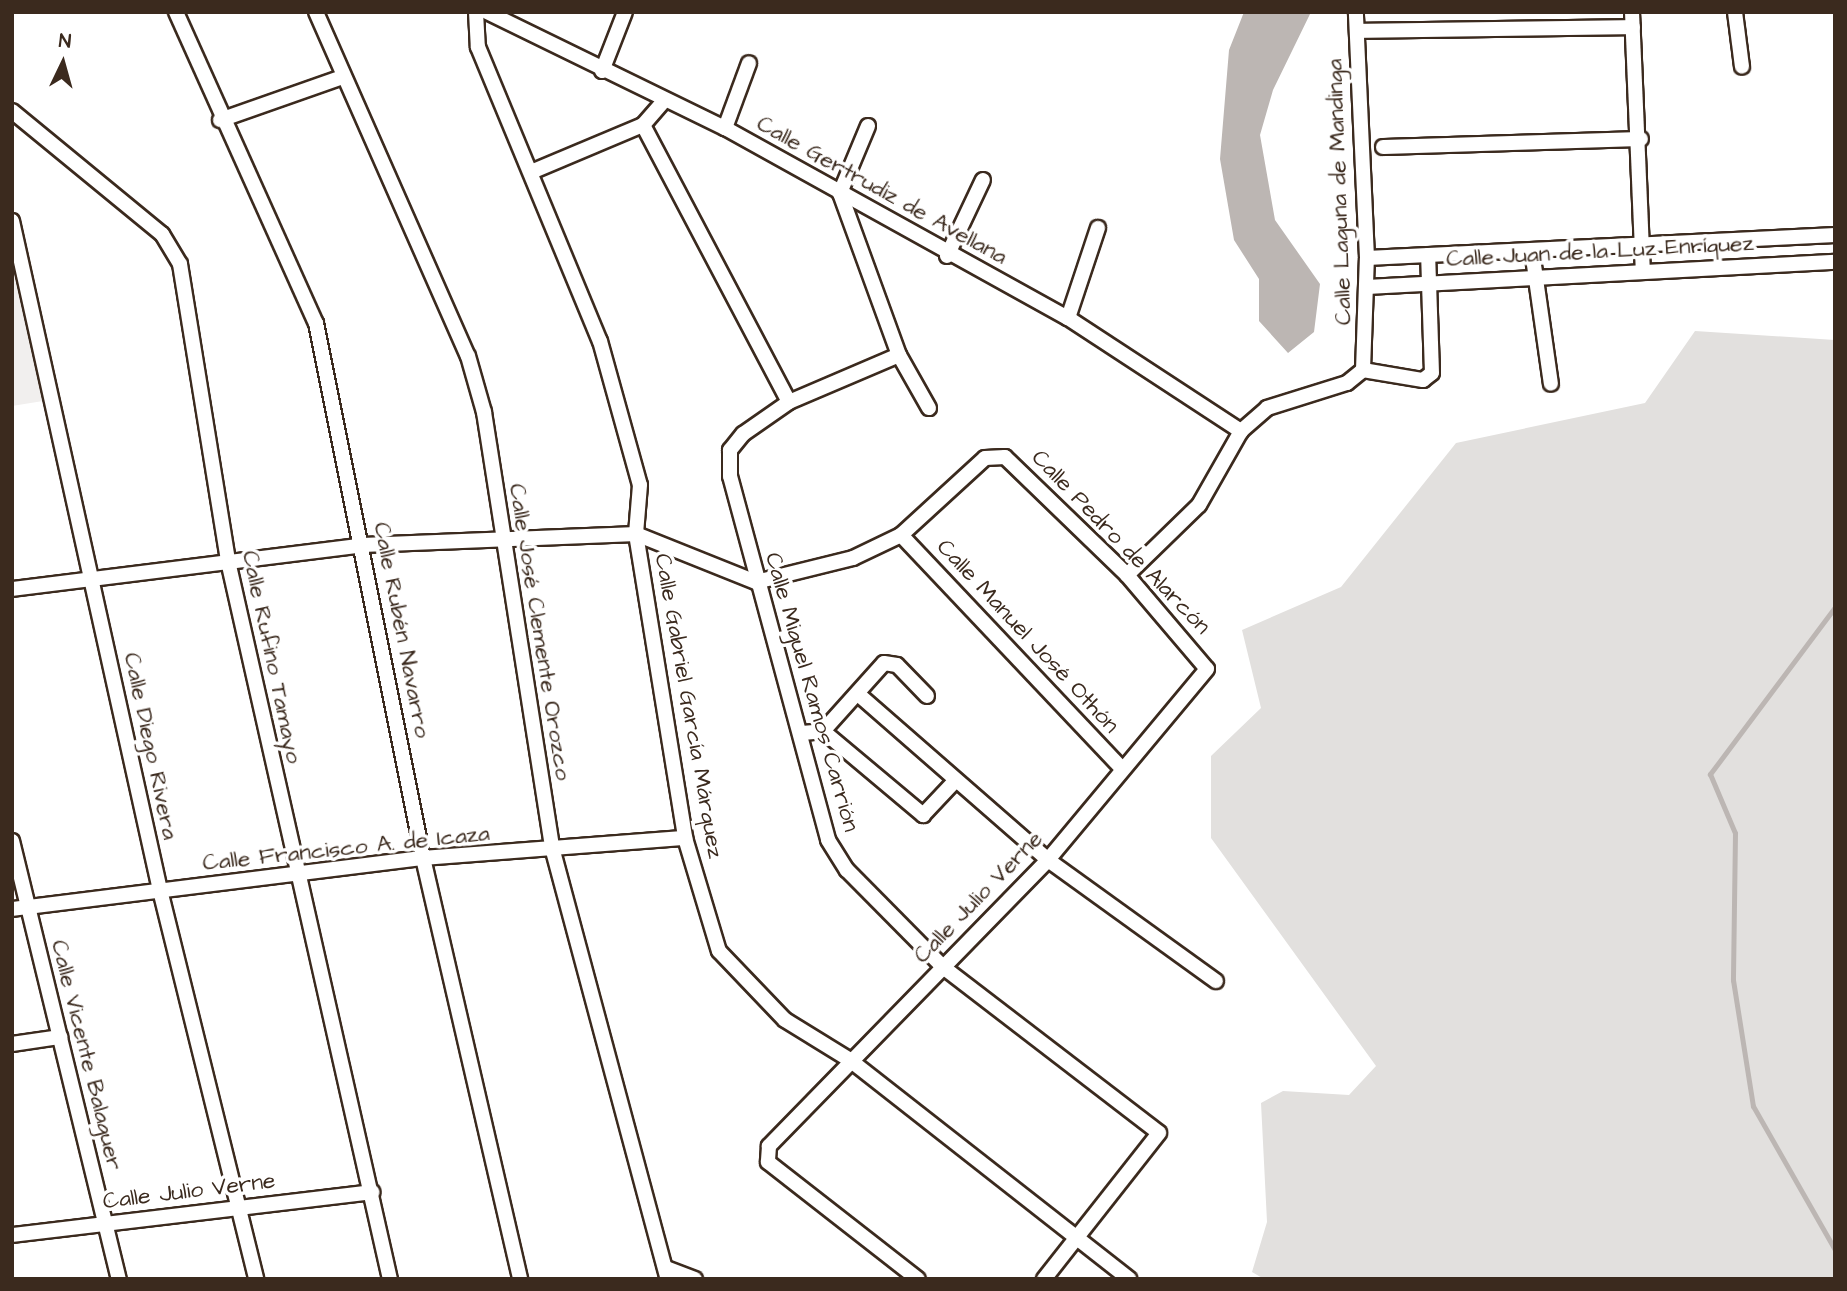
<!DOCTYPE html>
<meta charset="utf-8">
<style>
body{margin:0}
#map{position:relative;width:1847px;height:1291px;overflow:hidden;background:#fff;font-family:"Architects Daughter",sans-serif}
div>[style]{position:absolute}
.built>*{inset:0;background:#f1efee}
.green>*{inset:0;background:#e2e0de}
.water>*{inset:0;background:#bcb6b3}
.stream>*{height:5px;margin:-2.5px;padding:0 2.5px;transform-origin:2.5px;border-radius:2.5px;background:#bcb6b3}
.roads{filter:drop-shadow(2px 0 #3b2a1e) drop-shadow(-2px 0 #3b2a1e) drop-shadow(0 2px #3b2a1e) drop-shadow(0 -2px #3b2a1e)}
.minor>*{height:14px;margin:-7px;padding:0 7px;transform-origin:7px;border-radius:7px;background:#fff}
span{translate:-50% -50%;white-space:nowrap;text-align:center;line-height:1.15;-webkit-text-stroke:7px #fff;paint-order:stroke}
.street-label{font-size:23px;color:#3b2a1e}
.frame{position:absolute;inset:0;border:14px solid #3b2a1e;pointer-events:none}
.north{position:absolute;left:28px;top:28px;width:70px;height:70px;-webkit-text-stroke:5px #fff;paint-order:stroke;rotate:5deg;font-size:19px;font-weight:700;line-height:28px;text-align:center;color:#3b2a1e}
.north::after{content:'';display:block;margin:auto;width:24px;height:32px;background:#3b2a1e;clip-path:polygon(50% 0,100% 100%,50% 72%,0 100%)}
</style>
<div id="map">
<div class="built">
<i style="clip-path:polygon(12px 266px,43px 401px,12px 406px)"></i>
</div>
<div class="green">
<i style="clip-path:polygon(1695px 331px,1835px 340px,1835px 1279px,1264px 1279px,1252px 1272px,1267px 1222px,1261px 1103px,1283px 1091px,1349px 1095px,1376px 1066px,1211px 838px,1211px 756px,1261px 708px,1242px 630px,1341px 587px,1456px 443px,1645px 403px)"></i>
</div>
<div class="water">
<i style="clip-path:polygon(1244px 12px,1311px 12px,1273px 90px,1260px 135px,1275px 220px,1320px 284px,1314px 332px,1288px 353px,1259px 321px,1259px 279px,1234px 240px,1220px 159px,1229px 50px)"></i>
</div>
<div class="stream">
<i style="left:1835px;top:607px;width:209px;rotate:126.8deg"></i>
<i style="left:1710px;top:774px;width:64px;rotate:67deg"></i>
<i style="left:1735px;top:833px;width:147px;rotate:90.8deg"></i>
<i style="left:1733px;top:980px;width:128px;rotate:81deg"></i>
<i style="left:1753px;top:1106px;width:166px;rotate:60.3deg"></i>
</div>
<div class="roads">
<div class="minor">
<i style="left:176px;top:12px;width:341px;rotate:65.8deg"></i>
<i style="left:316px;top:323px;width:546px;rotate:78.69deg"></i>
<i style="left:423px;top:858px;width:432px;rotate:77deg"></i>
<i style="left:316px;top:12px;width:376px;rotate:66.2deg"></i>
<i style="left:468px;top:356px;width:58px;rotate:74.1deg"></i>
<i style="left:484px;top:412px;width:444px;rotate:81.1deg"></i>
<i style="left:553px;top:851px;width:443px;rotate:75deg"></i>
<i style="left:476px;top:12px;width:35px;rotate:87deg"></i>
<i style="left:478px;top:47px;width:318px;rotate:67.5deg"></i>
<i style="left:600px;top:341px;width:149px;rotate:74.5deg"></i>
<i style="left:640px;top:485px;width:49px;rotate:94.7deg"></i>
<i style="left:636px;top:534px;width:308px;rotate:80.8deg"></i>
<i style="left:685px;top:838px;width:118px;rotate:73.3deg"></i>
<i style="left:719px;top:951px;width:95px;rotate:46.3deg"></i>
<i style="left:785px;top:1020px;width:76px;rotate:31.6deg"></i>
<i style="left:850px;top:1060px;width:355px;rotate:38.1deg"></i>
<i style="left:487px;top:12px;width:265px;rotate:26deg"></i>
<i style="left:725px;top:128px;width:392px;rotate:29deg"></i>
<i style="left:1068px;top:318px;width:207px;rotate:33.2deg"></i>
<i style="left:1632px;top:12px;width:259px;rotate:87.6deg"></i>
<i style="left:1735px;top:12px;width:55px;rotate:82.7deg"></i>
<i style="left:1357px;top:31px;width:276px;rotate:-0.8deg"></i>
<i style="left:602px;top:71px;width:63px;rotate:-68.7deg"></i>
<i style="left:663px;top:102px;width:30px;rotate:131deg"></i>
<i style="left:643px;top:125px;width:313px;rotate:62.2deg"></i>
<i style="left:12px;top:111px;width:194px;rotate:39.4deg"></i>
<i style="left:162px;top:234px;width:35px;rotate:59deg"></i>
<i style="left:180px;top:264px;width:301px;rotate:80.8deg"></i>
<i style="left:228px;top:561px;width:736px;rotate:77.29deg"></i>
<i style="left:220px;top:120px;width:130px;rotate:-19.3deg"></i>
<i style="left:868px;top:126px;width:73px;rotate:112.7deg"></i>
<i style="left:840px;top:193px;width:172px;rotate:70deg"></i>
<i style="left:899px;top:355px;width:61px;rotate:60.5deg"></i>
<i style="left:725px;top:128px;width:69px;rotate:-69.7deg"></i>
<i style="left:1383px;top:147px;width:258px;rotate:-1.8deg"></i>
<i style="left:531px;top:172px;width:121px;rotate:-22.8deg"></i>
<i style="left:12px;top:221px;width:685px;rotate:77.53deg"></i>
<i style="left:160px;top:890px;width:401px;rotate:76.1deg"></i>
<i style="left:1532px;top:251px;width:134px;rotate:81.9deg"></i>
<i style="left:947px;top:256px;width:84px;rotate:-64.7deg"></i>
<i style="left:1367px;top:258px;width:469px;rotate:-2.8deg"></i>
<i style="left:1367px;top:287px;width:469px;rotate:-3.1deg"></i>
<i style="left:1068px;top:318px;width:95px;rotate:-71.6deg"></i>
<i style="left:899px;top:355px;width:120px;rotate:156.9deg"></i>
<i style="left:789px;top:402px;width:56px;rotate:145.2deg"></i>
<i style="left:743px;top:434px;width:21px;rotate:129deg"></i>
<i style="left:730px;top:450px;width:26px;rotate:90deg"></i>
<i style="left:730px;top:476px;width:377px;rotate:74.9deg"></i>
<i style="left:828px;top:840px;width:36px;rotate:58deg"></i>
<i style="left:847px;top:870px;width:136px;rotate:45.3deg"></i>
<i style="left:943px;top:967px;width:272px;rotate:37.5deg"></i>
<i style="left:1159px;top:1133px;width:186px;rotate:128.2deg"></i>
<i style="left:1363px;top:370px;width:61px;rotate:9.5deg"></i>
<i style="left:1423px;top:380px;width:11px;rotate:-38deg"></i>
<i style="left:1432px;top:373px;width:118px;rotate:-91.9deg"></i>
<i style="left:901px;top:535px;width:322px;rotate:46.6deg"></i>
<i style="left:1127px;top:575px;width:100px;rotate:-44.2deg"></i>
<i style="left:1199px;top:505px;width:85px;rotate:-60.4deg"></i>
<i style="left:1241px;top:431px;width:35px;rotate:-41deg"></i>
<i style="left:1267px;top:408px;width:84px;rotate:-17.4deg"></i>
<i style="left:1347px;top:383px;width:21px;rotate:-39deg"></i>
<i style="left:1363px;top:370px;width:112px;rotate:-88deg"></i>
<i style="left:1367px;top:258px;width:246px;rotate:-92.6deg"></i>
<i style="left:12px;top:589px;width:354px;rotate:-7.1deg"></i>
<i style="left:363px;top:545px;width:273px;rotate:-2.3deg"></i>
<i style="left:636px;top:534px;width:129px;rotate:21.8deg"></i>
<i style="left:756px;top:582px;width:100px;rotate:-13.9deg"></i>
<i style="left:853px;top:558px;width:53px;rotate:-25.6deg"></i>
<i style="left:901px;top:535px;width:114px;rotate:-42.5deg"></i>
<i style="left:985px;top:458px;width:20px;rotate:-3deg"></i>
<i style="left:1005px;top:457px;width:170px;rotate:44deg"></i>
<i style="left:1127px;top:575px;width:123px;rotate:49.6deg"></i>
<i style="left:1207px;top:669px;width:249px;rotate:129.8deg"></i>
<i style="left:1048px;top:860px;width:400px;rotate:134.3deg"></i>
<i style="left:769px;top:1146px;width:16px;rotate:94deg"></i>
<i style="left:768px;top:1162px;width:190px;rotate:38deg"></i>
<i style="left:858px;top:694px;width:252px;rotate:41.1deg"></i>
<i style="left:1048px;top:860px;width:207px;rotate:35.8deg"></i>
<i style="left:823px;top:731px;width:91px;rotate:-48.1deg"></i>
<i style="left:884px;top:663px;width:13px;rotate:9deg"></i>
<i style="left:897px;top:665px;width:43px;rotate:45.9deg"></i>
<i style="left:802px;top:733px;width:21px;rotate:-5deg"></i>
<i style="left:823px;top:731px;width:131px;rotate:40deg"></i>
<i style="left:923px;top:815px;width:44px;rotate:-46.8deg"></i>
<i style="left:12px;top:841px;width:451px;rotate:76.3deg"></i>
<i style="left:12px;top:909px;width:414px;rotate:-7.1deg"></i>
<i style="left:423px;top:858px;width:263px;rotate:-4.4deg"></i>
<i style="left:12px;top:1044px;width:49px;rotate:-8.3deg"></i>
<i style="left:12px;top:1235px;width:363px;rotate:-6.8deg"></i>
<i style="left:666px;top:1268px;width:31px;rotate:21deg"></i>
</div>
</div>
<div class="street-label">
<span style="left:882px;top:190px;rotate:29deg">Calle Gertrudiz de Avellana</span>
<span style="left:1339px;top:192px;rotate:-92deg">Calle Laguna de Mandinga</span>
<span style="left:1600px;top:251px;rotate:-3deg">Calle Juan de la Luz Enríquez</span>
<span style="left:1121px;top:542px;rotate:46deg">Calle Pedro de Alarcón</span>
<span style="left:402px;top:630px;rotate:79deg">Calle Rubén Navarro</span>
<span style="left:540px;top:632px;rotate:81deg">Calle José Clemente Orozco</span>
<span style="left:1028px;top:636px;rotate:47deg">Calle Manuel José Othón</span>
<span style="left:272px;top:657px;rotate:78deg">Calle Rufino Tamayo</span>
<span style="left:812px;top:692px;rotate:74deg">Calle Miguel Ramos Carrión</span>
<span style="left:689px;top:706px;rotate:80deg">Calle Gabriel García Márquez</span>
<span style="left:151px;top:746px;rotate:78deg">Calle Diego Rivera</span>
<span style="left:346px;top:848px;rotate:-6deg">Calle Francisco A. de Icaza</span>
<span style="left:978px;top:897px;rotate:-46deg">Calle Julio Verne</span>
<span style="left:87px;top:1055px;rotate:76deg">Calle Vicente Balaguer</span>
<span style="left:189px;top:1191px;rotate:-7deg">Calle Julio Verne</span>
</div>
<div class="frame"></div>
<div class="north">N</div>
</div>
